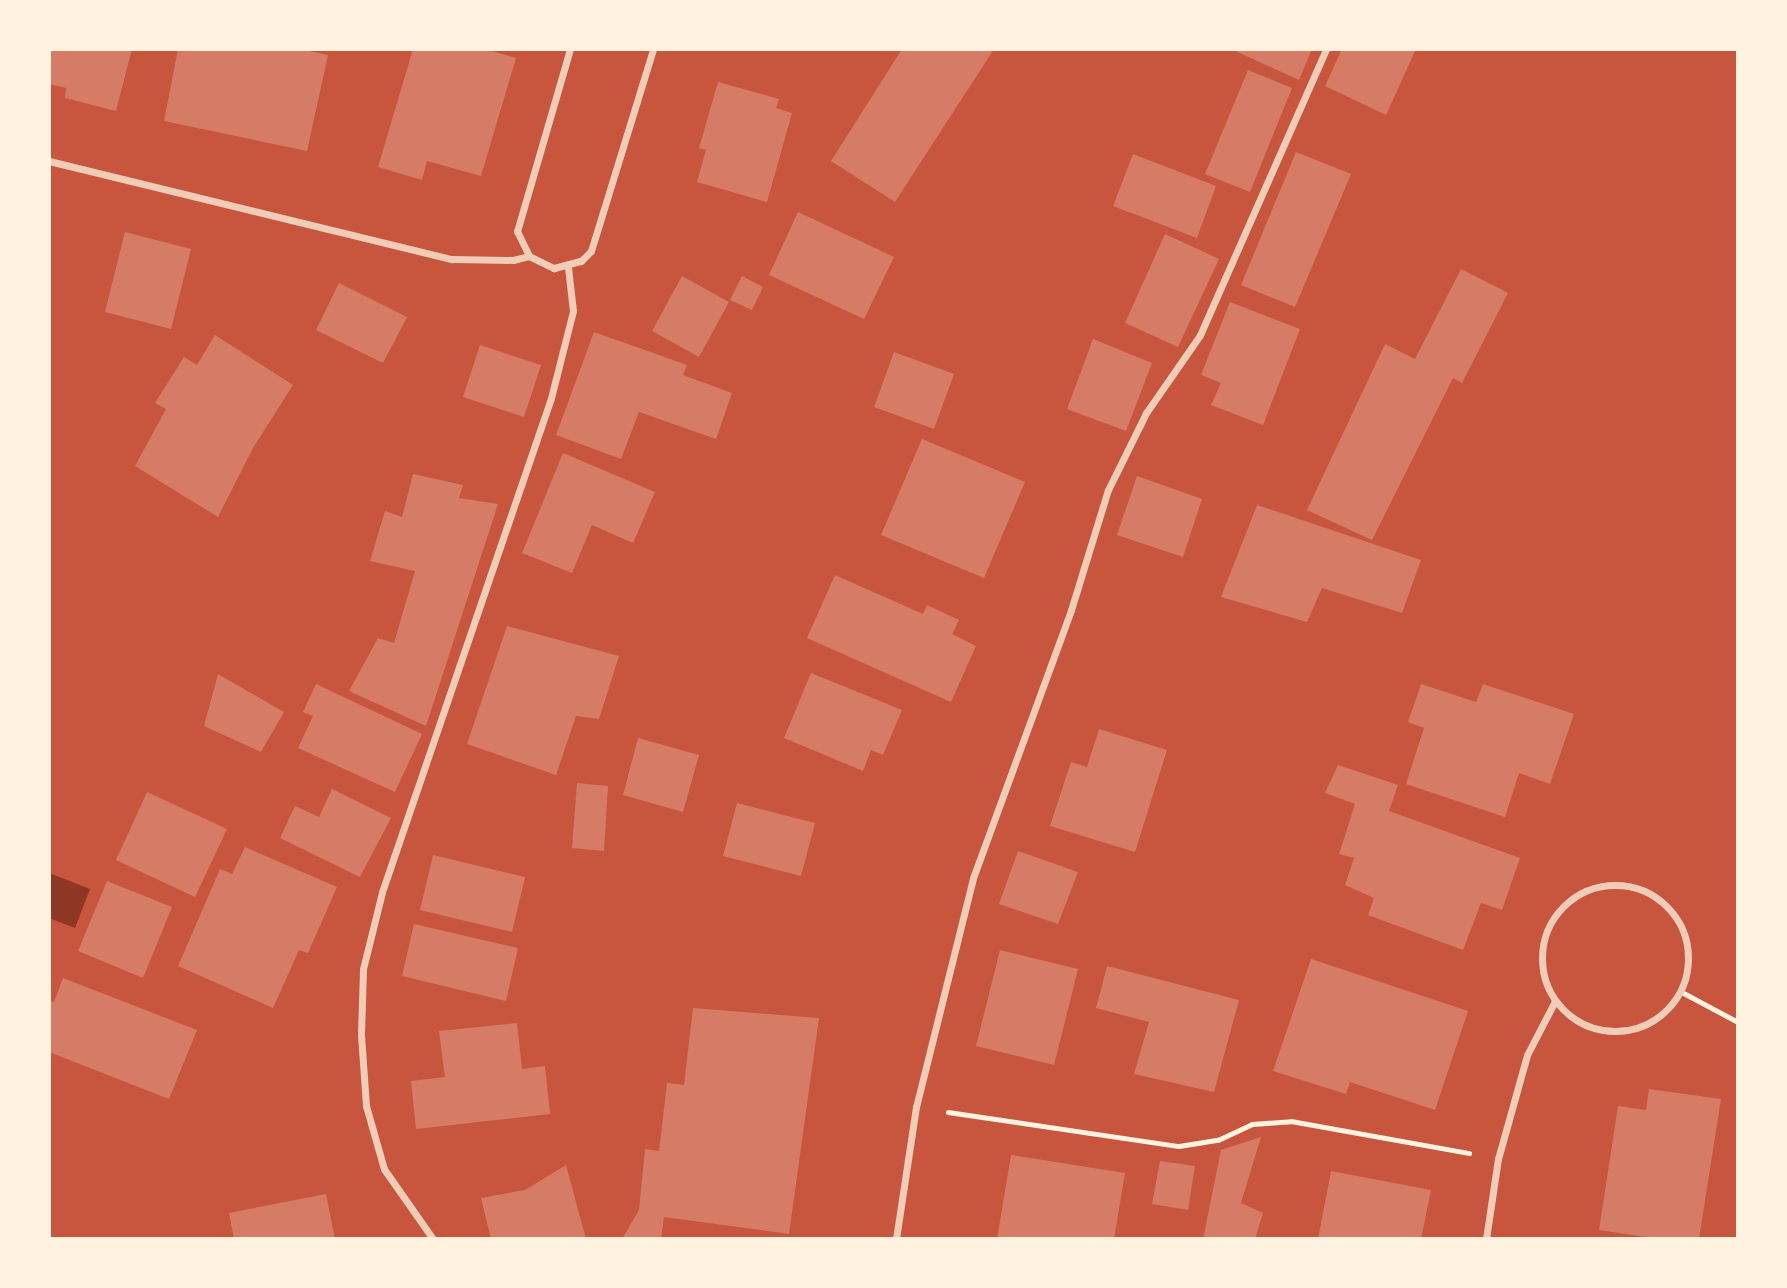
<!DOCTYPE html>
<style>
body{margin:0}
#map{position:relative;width:1787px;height:1288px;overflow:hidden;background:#c8553d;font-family:"Space Grotesk",sans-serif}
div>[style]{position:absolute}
.water>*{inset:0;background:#8f3625}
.building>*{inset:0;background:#d67c66}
.path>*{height:4.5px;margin:-2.25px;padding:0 2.25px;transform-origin:2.25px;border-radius:2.25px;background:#fff3e0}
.minor>*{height:7px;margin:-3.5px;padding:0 3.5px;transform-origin:3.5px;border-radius:3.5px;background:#f1ccb7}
.minor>.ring{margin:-3.5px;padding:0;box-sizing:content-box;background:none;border:7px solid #f1ccb7;border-radius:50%}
span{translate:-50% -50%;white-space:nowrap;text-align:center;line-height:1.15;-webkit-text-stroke:6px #fff3e0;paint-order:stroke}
.frame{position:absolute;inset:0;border:51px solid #fff3e0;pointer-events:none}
</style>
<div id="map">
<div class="water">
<i style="clip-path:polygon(49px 873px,90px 889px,75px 928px,49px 918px)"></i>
</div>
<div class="building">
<i style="clip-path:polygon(49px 49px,132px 49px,116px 111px,65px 98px,66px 88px,49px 84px)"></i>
<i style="clip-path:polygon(178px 49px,299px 49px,328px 55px,307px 151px,164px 121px)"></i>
<i style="clip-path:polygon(413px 49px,485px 49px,516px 58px,481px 176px,427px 161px,422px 180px,378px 167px)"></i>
<i style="clip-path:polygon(902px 49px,994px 49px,895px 202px,831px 161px)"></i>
<i style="clip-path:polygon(1231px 49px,1312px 49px,1299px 80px)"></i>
<i style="clip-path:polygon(1342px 49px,1416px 49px,1386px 115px,1325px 86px)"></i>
<i style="clip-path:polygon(1248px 70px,1292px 88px,1250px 192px,1205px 174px)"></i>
<i style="clip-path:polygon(718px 82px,779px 99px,776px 108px,792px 113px,767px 202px,697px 182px,706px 150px,699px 148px)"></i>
<i style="clip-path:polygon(1296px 152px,1351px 174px,1295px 307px,1241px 285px)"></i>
<i style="clip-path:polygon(1133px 154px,1216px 186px,1197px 238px,1113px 206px)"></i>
<i style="clip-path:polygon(798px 212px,894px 257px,864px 319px,769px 275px)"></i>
<i style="clip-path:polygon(125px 232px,191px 249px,171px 329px,105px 312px)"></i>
<i style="clip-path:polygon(1165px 234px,1219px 259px,1178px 347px,1125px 323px)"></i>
<i style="clip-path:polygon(1461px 269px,1508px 293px,1462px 383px,1453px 378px,1372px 540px,1307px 510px,1385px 344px,1415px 359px)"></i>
<i style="clip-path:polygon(682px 276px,729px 302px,699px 357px,652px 331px)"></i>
<i style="clip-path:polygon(742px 276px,763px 287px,752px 310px,730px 300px)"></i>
<i style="clip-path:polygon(339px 283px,407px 317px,383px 363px,316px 330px)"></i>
<i style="clip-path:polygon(1230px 302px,1300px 329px,1263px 425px,1211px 405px,1221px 383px,1201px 375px)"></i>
<i style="clip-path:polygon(594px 332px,687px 365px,683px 375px,732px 393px,716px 439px,639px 412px,621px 459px,556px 435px)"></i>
<i style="clip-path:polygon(215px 335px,293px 385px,253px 448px,218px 517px,135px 466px,166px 409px,155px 403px,184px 357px,197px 365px)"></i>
<i style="clip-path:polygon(1093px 339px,1152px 363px,1126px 431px,1067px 409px)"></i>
<i style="clip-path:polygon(480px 345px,541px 365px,524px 417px,463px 397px)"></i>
<i style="clip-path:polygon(894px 352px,954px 374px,934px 429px,874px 407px)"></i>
<i style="clip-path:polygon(922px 439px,1025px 482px,984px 578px,881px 535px)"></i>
<i style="clip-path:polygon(563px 453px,655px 492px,633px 543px,592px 525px,572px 573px,522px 553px)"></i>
<i style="clip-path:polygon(413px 474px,463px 485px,459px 498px,498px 504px,426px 726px,349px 691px,378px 638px,394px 643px,415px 571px,370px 561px,385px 511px,402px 517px)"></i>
<i style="clip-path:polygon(1137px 476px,1202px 499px,1183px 557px,1117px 535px)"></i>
<i style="clip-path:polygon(1257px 505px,1421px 560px,1402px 613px,1322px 588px,1307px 622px,1221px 597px)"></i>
<i style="clip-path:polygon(835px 575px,923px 614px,927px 605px,959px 620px,952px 634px,976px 646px,951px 702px,807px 638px)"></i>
<i style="clip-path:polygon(507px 626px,619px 656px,599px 719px,576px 716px,556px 775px,467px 744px)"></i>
<i style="clip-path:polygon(811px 673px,902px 710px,883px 755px,871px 750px,863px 771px,784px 738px)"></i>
<i style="clip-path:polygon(218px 674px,284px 712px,261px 752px,204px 726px)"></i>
<i style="clip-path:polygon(316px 684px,422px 734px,395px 792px,298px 748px,313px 716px,303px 712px)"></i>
<i style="clip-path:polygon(1421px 684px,1476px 702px,1483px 684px,1574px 714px,1550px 784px,1519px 773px,1505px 817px,1406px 784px,1424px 728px,1408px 722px)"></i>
<i style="clip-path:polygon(1099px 729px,1167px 750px,1135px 852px,1050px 826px,1071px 762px,1087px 767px)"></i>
<i style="clip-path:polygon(638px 738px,699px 755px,683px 812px,623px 795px)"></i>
<i style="clip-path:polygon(1338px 765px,1398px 785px,1389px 811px,1520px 858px,1502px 910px,1481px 903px,1463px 950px,1368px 915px,1374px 898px,1345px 885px,1354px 858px,1339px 854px,1355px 804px,1325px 793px)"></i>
<i style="clip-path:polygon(577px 783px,608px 786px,604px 851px,572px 848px)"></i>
<i style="clip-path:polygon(332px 789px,391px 818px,360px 877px,280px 838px,295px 806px,319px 817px)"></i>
<i style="clip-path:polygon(147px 792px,227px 829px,195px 897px,116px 860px)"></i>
<i style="clip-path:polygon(737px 803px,815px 823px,801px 876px,723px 856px)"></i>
<i style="clip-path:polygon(245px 847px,337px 887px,308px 953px,299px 950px,273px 1008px,178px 966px,220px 869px,232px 874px)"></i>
<i style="clip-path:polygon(1018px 851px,1078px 872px,1058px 924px,999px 904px)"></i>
<i style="clip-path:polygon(433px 855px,525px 877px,512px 932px,420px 910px)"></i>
<i style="clip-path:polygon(107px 881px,172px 907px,143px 978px,78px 951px)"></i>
<i style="clip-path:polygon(414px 924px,518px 948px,506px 1001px,402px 976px)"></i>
<i style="clip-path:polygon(1000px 950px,1078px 969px,1054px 1065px,976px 1046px)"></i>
<i style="clip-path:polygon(1311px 959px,1468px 1011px,1435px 1110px,1350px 1082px,1346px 1094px,1273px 1071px)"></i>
<i style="clip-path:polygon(1107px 966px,1239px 1000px,1214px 1092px,1134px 1074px,1149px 1022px,1096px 1008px)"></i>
<i style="clip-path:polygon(63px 978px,197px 1030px,169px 1099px,49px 1052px,49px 1000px,54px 1002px)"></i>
<i style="clip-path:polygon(693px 1008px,819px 1018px,789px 1234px,664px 1217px,661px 1239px,622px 1239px,639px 1210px,645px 1149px,659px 1151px,667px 1083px,684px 1085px)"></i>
<i style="clip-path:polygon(517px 1023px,522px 1069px,545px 1066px,550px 1114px,416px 1129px,411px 1081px,445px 1077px,439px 1031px)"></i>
<i style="clip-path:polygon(1649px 1089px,1721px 1099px,1699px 1239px,1659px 1239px,1599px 1230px,1618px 1106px,1646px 1110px)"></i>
<i style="clip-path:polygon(1261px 1137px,1241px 1203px,1263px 1213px,1255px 1239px,1203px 1239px,1221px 1150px)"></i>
<i style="clip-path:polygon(1011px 1155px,1125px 1173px,1114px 1239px,997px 1239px)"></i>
<i style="clip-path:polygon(1160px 1161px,1195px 1166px,1188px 1210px,1152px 1204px)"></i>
<i style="clip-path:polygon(566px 1165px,586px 1239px,491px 1239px,481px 1198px,525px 1190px)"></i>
<i style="clip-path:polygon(1331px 1171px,1431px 1190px,1421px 1239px,1318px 1239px)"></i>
<i style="clip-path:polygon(326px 1194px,335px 1239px,234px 1239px,229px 1213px)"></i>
</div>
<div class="path">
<i style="left:1680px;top:991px;width:66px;rotate:28.1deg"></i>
<i style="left:948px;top:1112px;width:233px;rotate:8.4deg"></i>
<i style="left:1179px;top:1146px;width:39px;rotate:-9deg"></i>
<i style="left:1218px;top:1140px;width:38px;rotate:-25deg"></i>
<i style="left:1252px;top:1124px;width:39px;rotate:-4deg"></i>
<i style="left:1291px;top:1121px;width:181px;rotate:10.2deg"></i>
</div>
<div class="minor">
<i style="left:570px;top:49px;width:190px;rotate:106.2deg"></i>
<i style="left:517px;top:231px;width:28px;rotate:64deg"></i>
<i style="left:529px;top:256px;width:28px;rotate:26deg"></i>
<i style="left:554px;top:268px;width:28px;rotate:-15deg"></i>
<i style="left:581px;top:261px;width:14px;rotate:-45deg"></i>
<i style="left:591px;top:251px;width:211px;rotate:-72.9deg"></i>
<i style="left:49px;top:161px;width:415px;rotate:13.7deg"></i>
<i style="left:452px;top:259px;width:61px;rotate:0.9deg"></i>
<i style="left:513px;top:260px;width:16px;rotate:-14deg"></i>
<i class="ring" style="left:1542px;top:885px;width:139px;height:139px"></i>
<i style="left:433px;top:1239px;width:85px;rotate:-125deg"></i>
<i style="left:384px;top:1169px;width:66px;rotate:-105.9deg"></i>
<i style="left:366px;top:1106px;width:72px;rotate:-94deg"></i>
<i style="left:361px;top:1034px;width:65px;rotate:-88.2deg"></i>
<i style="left:363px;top:969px;width:79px;rotate:-76.1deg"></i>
<i style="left:382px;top:892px;width:522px;rotate:-71.11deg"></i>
<i style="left:551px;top:398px;width:90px;rotate:-75.8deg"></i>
<i style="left:573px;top:311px;width:44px;rotate:-96.5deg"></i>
<i style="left:896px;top:1239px;width:134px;rotate:-81.4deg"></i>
<i style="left:916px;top:1107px;width:236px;rotate:-76deg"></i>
<i style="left:973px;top:878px;width:285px;rotate:-69.9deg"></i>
<i style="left:1071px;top:610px;width:126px;rotate:-72.9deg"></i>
<i style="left:1108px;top:490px;width:86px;rotate:-63.7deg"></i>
<i style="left:1146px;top:413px;width:95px;rotate:-55.3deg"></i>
<i style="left:1200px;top:335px;width:313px;rotate:-66.2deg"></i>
<i style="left:1486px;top:1239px;width:81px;rotate:-81.5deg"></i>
<i style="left:1498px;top:1159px;width:108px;rotate:-74.4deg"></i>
<i style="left:1527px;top:1055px;width:61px;rotate:-62.6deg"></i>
</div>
<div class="frame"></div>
</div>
